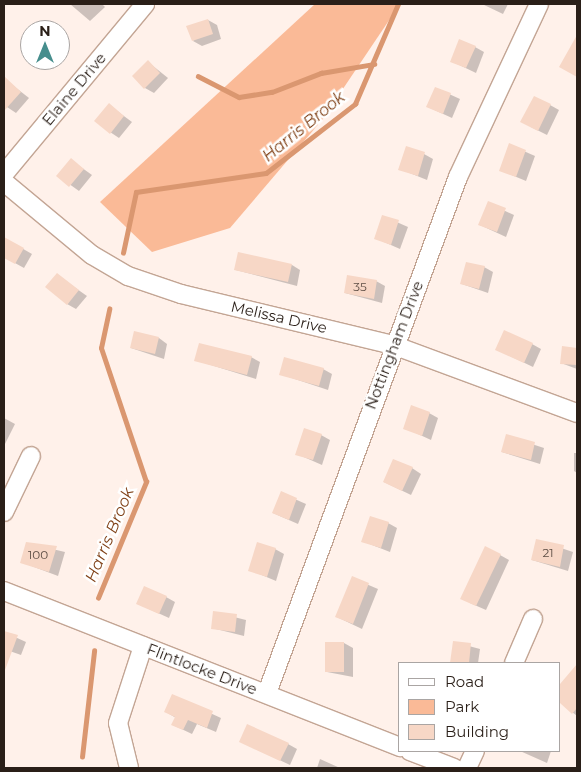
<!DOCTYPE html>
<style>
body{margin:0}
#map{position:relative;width:581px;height:772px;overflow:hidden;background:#fff1ea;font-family:Montserrat,sans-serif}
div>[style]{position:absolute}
.green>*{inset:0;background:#faba97}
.shadow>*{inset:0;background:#0003}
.stream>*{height:4.5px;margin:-2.25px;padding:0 2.25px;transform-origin:2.25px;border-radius:2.25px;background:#da9770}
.building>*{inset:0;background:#f7d7c6}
.roads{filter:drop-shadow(1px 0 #c3a594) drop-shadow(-1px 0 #c3a594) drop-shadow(0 1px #c3a594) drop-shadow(0 -1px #c3a594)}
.minor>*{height:18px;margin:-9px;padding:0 9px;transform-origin:9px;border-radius:9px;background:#fff}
span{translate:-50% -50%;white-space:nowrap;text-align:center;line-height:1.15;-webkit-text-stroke:5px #fff;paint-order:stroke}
.number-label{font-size:12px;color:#5d4d44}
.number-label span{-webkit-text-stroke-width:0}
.street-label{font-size:15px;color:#2a1f18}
.water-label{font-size:16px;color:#804117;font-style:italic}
.frame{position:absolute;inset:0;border:5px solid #2a1f18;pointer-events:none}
.legend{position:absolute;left:398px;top:662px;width:162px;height:90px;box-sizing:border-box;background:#fff;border:1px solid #aaa5a3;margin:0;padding:6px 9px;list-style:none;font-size:15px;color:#2a1f18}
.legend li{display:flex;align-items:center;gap:10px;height:25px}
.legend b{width:25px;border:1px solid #aaa5a3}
.north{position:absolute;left:20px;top:20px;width:50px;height:50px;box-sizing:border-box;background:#fff;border:1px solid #aaa5a3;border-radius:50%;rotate:0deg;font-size:14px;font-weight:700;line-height:20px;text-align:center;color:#2a1f18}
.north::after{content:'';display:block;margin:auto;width:18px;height:22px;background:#468e8d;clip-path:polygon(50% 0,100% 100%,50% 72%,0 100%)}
</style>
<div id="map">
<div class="green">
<i style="clip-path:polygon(315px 4px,400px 4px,322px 120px,230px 228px,152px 252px,100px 202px)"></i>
</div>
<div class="shadow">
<i style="clip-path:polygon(70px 4px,102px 4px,105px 7px,90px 21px)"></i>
<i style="clip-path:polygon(482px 4px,508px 4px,503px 14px)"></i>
<i style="clip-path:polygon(208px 20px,217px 25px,221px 39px,202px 46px,193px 41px)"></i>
<i style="clip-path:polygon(60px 47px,67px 53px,53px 69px,40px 60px,60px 60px)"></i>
<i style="clip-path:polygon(475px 47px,484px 52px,476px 73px,451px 61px)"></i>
<i style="clip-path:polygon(148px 62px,168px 78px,154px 93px,145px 88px)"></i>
<i style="clip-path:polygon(6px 80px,29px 98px,16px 113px,4px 105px)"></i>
<i style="clip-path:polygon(436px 88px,460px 99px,452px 118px,428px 107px)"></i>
<i style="clip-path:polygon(109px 105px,132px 122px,119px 138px,110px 132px)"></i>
<i style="clip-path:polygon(550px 105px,559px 110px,547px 135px,531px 127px)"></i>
<i style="clip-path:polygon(510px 145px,535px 156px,526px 181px,500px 170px)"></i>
<i style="clip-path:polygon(424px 154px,433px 159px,427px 180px,400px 169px)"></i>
<i style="clip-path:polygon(71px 160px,92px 175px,79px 191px,58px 176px)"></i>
<i style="clip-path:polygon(488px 203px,514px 215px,506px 237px,480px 225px)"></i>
<i style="clip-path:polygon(383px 216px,408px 227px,400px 249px,375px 238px)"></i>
<i style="clip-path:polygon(4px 238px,32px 254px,24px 268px,4px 257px)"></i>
<i style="clip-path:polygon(292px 265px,300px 270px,297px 286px,236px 270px)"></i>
<i style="clip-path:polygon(484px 267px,493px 272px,488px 293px,462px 284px)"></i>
<i style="clip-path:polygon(57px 275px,87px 296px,76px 309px,67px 304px)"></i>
<i style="clip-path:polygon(376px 281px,385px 286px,382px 303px,345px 293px)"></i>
<i style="clip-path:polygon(159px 338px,167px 344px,164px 359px,131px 348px)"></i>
<i style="clip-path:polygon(532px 344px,541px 349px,533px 367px,506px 354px)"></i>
<i style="clip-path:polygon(563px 348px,577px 349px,577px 369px,561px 363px)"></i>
<i style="clip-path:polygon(251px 357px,260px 362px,256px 379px,195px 360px)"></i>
<i style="clip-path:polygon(323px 369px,332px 374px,328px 390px,280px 374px)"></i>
<i style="clip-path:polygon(429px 413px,438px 418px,431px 440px,405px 428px)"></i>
<i style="clip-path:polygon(4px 418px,15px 424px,4px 446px)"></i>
<i style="clip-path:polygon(321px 435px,330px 440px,322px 465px,297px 454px)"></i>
<i style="clip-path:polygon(507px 436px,544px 448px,540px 464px,502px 452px)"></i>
<i style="clip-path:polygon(574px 453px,577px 453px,577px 473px,574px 471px)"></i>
<i style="clip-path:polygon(412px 468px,421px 474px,411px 495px,384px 482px)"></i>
<i style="clip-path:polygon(281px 493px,306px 504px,298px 524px,273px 513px)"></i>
<i style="clip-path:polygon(388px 523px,397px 528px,390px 552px,362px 541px)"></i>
<i style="clip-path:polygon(537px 540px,573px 552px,568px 571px,532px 560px)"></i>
<i style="clip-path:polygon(27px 543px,65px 552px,58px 576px,21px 562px)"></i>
<i style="clip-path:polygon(275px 549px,284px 554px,276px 581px,250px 570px)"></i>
<i style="clip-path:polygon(500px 555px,509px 560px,486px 610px,470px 603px)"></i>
<i style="clip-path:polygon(352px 578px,378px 589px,362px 629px,337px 617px)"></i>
<i style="clip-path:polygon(166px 597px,175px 602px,169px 618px,138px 604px)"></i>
<i style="clip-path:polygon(214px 612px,246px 620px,244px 636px,212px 628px)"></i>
<i style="clip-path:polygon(4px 632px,26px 642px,21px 655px,4px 649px)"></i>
<i style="clip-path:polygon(454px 642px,480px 649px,478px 663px,452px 663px)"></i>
<i style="clip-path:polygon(344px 643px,353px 648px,353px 677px,327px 672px)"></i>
<i style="clip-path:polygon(574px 669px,577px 671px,577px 716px,560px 702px,560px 685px)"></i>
<i style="clip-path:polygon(173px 696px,221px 718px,216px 732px,197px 724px,192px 734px,173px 725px,176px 718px,166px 712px)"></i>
<i style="clip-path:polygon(288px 744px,297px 749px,290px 765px,250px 746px)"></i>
<i style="clip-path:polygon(520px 751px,551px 751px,547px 763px)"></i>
<i style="clip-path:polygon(320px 759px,340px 768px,341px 768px,317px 768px)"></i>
</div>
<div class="stream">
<i style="left:198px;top:76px;width:46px;rotate:27.1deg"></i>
<i style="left:239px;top:97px;width:33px;rotate:-9deg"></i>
<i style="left:272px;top:92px;width:53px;rotate:-21.2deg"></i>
<i style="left:321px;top:73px;width:54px;rotate:-9.6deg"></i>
<i style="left:123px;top:253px;width:62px;rotate:-78deg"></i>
<i style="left:136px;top:192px;width:131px;rotate:-8.3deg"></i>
<i style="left:266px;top:173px;width:113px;rotate:-37.8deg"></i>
<i style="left:355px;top:104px;width:109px;rotate:-66.7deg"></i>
<i style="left:98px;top:598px;width:126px;rotate:-67.5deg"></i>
<i style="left:146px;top:482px;width:141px;rotate:-108.6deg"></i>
<i style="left:101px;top:348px;width:40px;rotate:-78deg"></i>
<i style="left:82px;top:757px;width:107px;rotate:-83.5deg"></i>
</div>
<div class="building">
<i style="clip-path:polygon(208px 19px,213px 34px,192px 41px,186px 26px)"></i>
<i style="clip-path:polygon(577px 35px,577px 77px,559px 67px)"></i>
<i style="clip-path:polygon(459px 39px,476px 46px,466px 68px,450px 62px)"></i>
<i style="clip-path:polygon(148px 60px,160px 73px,144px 89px,132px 76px)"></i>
<i style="clip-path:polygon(4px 76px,21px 92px,4px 111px)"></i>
<i style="clip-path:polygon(435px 87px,451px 93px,443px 114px,426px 107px)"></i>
<i style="clip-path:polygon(534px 96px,551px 104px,538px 131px,520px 122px)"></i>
<i style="clip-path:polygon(109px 103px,124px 116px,110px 134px,94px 121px)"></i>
<i style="clip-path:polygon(509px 143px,526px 150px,516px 177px,499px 171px)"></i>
<i style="clip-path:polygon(406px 146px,425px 152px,418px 176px,398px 170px)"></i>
<i style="clip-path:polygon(71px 158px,84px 169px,69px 187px,56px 176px)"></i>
<i style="clip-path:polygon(488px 201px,506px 208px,497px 232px,478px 225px)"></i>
<i style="clip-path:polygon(382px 215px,399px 220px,391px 245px,374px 239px)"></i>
<i style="clip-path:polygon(4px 237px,24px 248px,15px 264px,4px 258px)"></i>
<i style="clip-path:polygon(238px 252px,292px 264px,288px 282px,234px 270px)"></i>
<i style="clip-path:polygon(466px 262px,485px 266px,479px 289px,460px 284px)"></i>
<i style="clip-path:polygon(57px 273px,79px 290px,67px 305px,45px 287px)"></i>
<i style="clip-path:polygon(347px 275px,377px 280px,374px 299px,344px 293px)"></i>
<i style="clip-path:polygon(504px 330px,533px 343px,524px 363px,495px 350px)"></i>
<i style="clip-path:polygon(134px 331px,159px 337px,155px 354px,130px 348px)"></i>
<i style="clip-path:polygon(199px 343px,252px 356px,247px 375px,194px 361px)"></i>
<i style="clip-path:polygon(562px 346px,577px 348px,577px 365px,560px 364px)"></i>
<i style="clip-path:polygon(284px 357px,324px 368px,319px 386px,279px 375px)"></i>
<i style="clip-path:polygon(411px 405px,430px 412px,422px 436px,403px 429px)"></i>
<i style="clip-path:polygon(304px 428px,322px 434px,313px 460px,295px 455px)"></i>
<i style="clip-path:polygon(506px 434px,535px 442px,531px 460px,501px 452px)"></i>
<i style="clip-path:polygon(393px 459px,413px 467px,402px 491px,383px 482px)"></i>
<i style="clip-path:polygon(281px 491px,297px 498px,289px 520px,272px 513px)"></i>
<i style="clip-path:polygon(370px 516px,389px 522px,381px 548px,361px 542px)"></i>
<i style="clip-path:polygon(536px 539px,564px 545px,560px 567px,531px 560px)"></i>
<i style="clip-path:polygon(26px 542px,57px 546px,49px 572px,20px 563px)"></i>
<i style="clip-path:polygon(257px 542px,276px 548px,267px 577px,248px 571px)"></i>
<i style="clip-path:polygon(485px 546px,501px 554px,476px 606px,460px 599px)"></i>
<i style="clip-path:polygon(352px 576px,369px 583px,353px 624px,335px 617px)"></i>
<i style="clip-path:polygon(144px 586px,167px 596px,159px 614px,136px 604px)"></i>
<i style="clip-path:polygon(213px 611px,237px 614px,235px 632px,211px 629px)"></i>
<i style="clip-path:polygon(4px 631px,18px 635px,5px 670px,4px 669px)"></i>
<i style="clip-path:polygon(453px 641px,471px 643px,469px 663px,450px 663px)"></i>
<i style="clip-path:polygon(325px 642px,344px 642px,344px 672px,325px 672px)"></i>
<i style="clip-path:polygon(577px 664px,577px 708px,572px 714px,560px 703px,560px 684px)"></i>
<i style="clip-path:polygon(172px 694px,213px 711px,207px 728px,188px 720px,183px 730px,171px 725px,175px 717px,164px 712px)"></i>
<i style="clip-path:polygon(247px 724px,289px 743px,280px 761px,239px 742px)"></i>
</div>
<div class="roads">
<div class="minor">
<i style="left:4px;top:174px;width:221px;rotate:-50.3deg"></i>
<i style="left:4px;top:182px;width:114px;rotate:39.7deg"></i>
<i style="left:92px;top:255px;width:42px;rotate:30.3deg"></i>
<i style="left:128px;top:276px;width:56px;rotate:18.8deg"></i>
<i style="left:181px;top:294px;width:218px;rotate:13.5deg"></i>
<i style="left:393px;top:345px;width:196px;rotate:20.3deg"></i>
<i style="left:4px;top:512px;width:62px;rotate:-64.3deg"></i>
<i style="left:4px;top:591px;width:426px;rotate:21.5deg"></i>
<i style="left:514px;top:663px;width:48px;rotate:-66.6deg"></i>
<i style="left:267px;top:693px;width:550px;rotate:-69.69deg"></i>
<i style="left:458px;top:177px;width:191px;rotate:-64.9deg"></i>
<i style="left:410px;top:751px;width:47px;rotate:21.1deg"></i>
<i style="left:129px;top:768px;width:46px;rotate:-103.7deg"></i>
<i style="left:118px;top:723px;width:81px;rotate:-72deg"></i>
<i style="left:467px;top:768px;width:19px;rotate:-65deg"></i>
</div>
</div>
<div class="number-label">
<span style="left:360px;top:287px">35</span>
<span style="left:548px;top:553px">21</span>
<span style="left:38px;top:555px">100</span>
</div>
<div class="street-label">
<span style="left:74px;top:89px;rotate:-50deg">Elaine Drive</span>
<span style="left:279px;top:317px;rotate:13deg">Melissa Drive</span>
<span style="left:394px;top:345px;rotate:-69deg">Nottingham Drive</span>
<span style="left:202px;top:669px;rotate:21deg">Flintlocke Drive</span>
</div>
<div class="water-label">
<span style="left:304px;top:127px;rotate:-39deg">Harris Brook</span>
<span style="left:110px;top:535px;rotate:-67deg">Harris Brook</span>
</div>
<div class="frame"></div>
<ul class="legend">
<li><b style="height:6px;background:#fff"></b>Road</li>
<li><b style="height:14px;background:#faba97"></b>Park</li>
<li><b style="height:14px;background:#f7d7c6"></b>Building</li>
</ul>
<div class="north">N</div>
</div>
